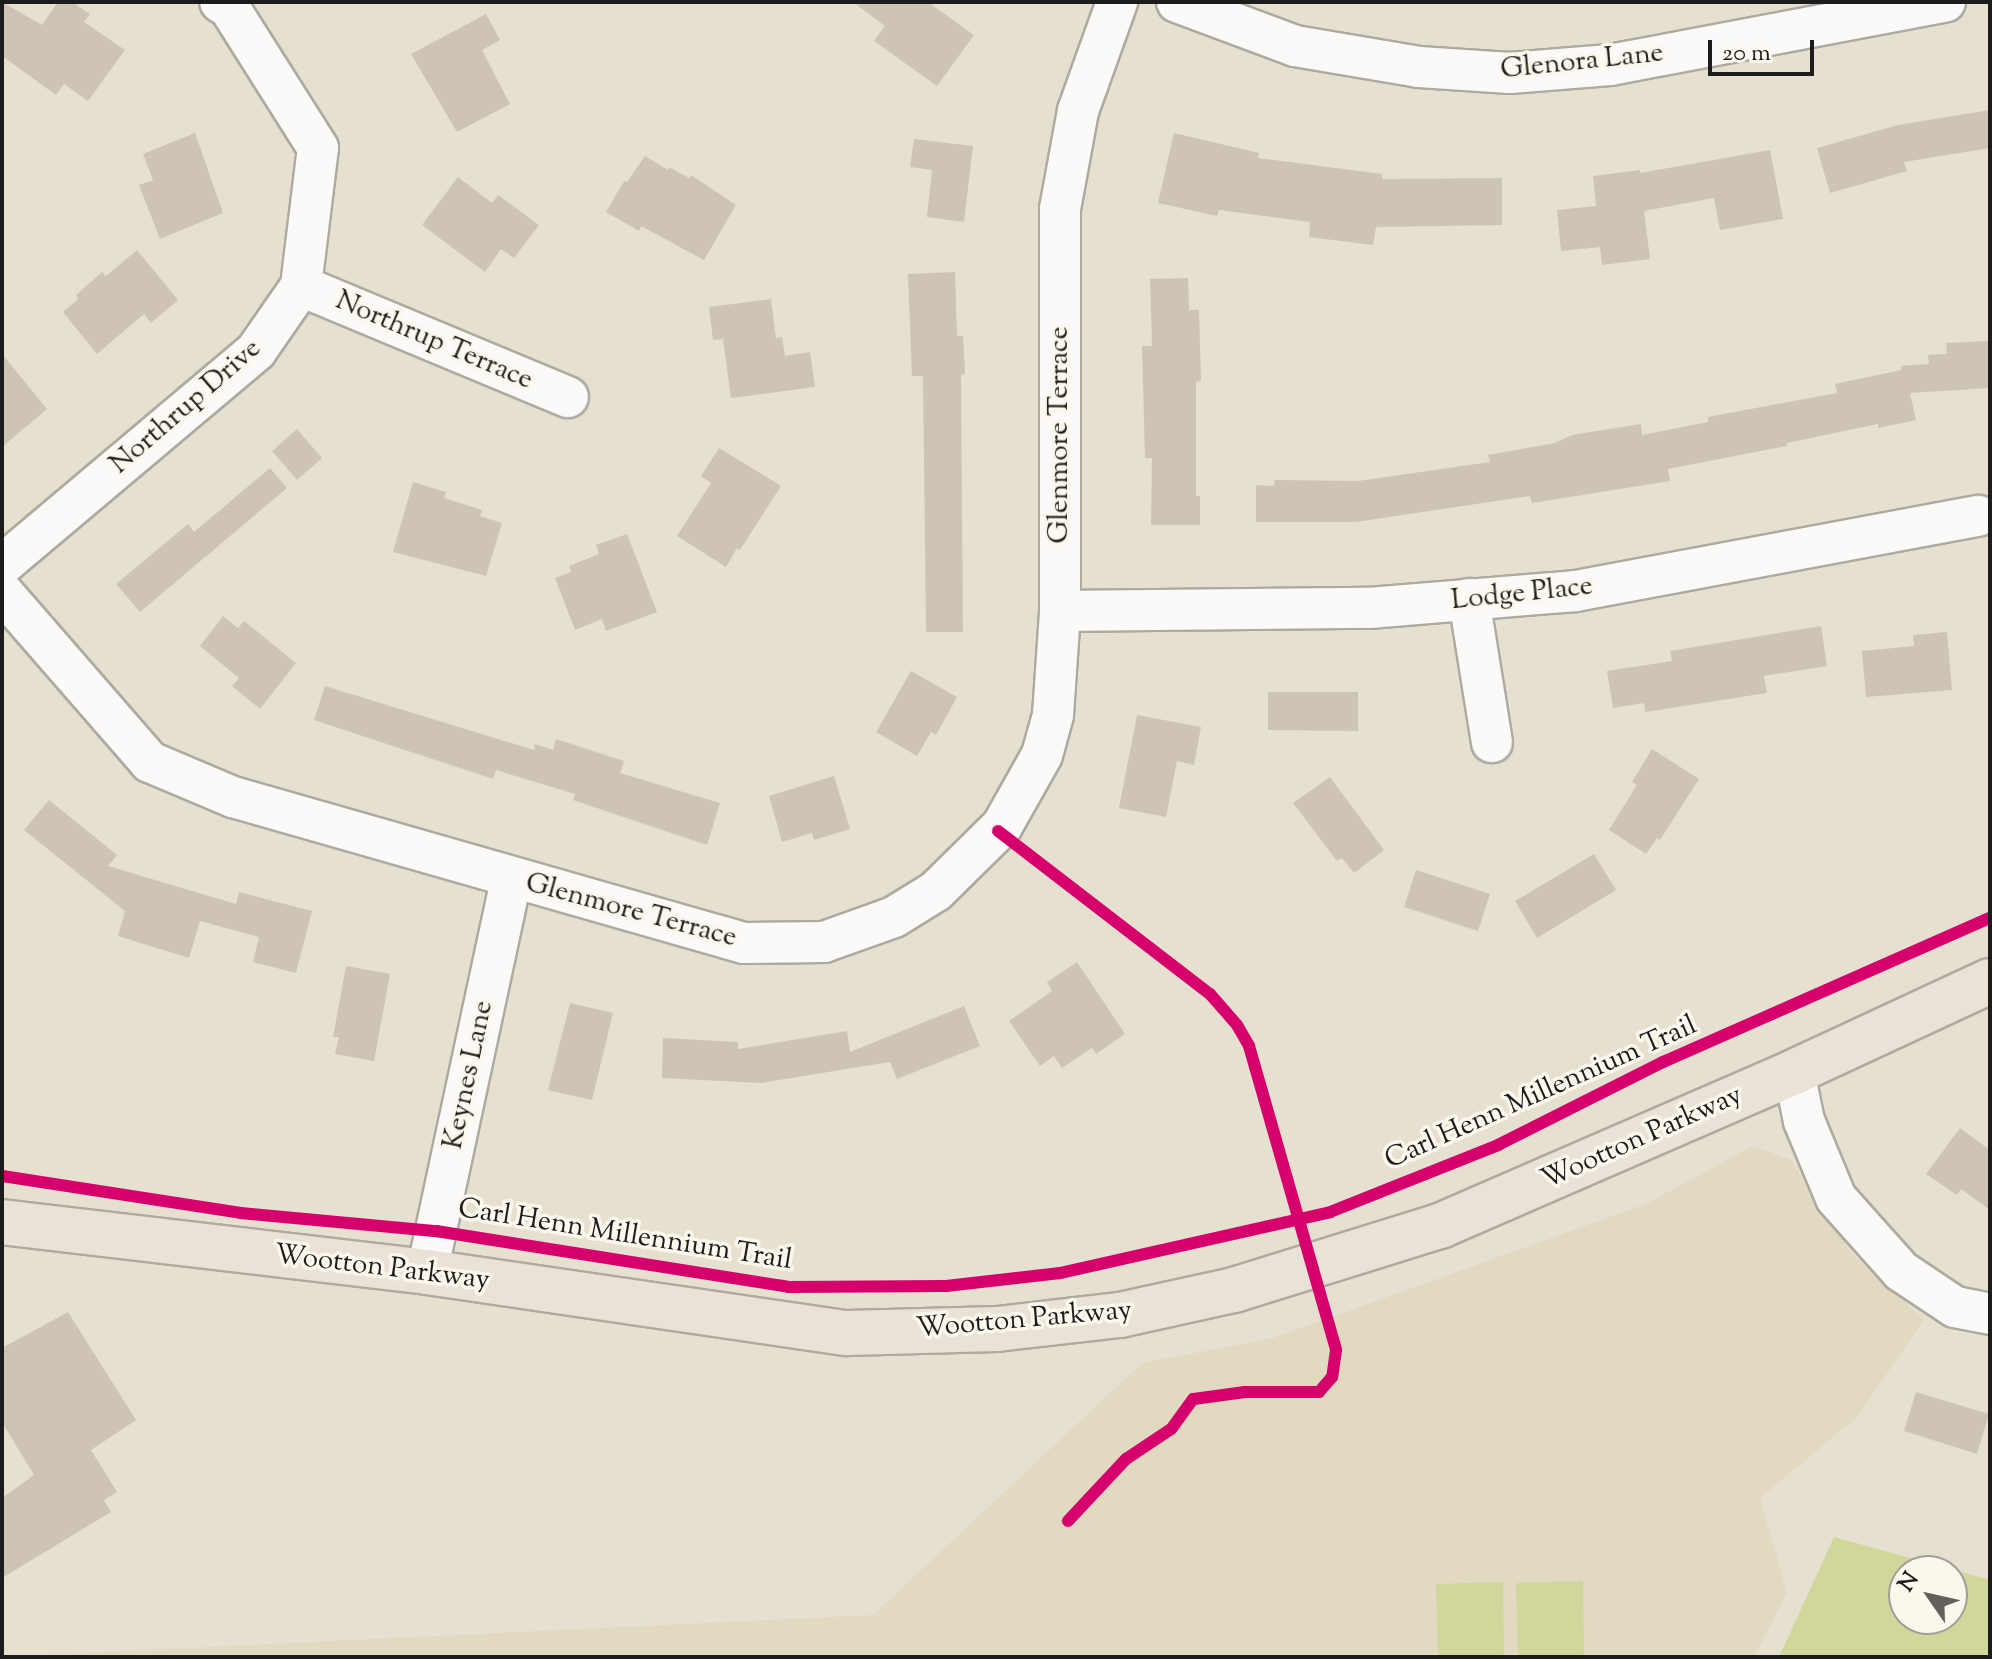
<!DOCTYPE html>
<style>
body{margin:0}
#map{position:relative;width:1992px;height:1659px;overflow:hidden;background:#e6e0d0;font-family:"Sorts Mill Goudy",serif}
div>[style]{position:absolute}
.built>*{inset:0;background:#e2d9c1}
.green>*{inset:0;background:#d1d69b}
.building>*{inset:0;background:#cec4b4}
.roads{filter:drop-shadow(2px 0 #adaaa0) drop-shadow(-2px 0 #adaaa0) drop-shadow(0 2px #adaaa0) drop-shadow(0 -2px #adaaa0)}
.minor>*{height:40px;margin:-20px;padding:0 20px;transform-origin:20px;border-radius:20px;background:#fbfaf8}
.major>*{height:44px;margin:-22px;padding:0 22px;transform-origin:22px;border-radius:22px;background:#eae2d6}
.cycleway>*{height:12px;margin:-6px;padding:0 6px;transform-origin:6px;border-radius:6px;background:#d6006c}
span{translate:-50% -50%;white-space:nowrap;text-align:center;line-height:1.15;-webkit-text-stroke:7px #fbf7ec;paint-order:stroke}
.street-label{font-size:28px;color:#1c1c1c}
.frame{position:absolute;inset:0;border:4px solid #1c1c1c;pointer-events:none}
.north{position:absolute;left:1888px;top:1555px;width:80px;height:80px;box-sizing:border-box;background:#fbf7ec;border:2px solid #a29f99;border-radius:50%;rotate:304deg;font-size:22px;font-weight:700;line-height:32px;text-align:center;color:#1c1c1c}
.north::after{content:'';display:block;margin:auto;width:28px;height:36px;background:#63615b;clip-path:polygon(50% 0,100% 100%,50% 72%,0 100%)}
.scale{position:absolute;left:1708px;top:40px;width:106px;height:36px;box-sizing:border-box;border:4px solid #1c1c1c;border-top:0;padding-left:10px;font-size:24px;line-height:28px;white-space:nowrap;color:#1c1c1c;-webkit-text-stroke:6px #fbf7ec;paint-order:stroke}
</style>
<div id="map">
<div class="built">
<i style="clip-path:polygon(1753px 1146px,1791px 1160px,1852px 1254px,1924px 1320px,1856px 1418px,1760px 1498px,1787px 1593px,1754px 1657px,2px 1657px,873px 1615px,1142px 1363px,1273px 1338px,1646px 1204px)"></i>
</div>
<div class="green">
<i style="clip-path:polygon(evenodd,1834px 1537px,1990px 1580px,1990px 1657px,1779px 1657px,1834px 1537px,1904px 1571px,1952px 1571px,1952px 1619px,1904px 1619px,1904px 1571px)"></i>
<i style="clip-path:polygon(1583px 1581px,1584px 1657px,1518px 1657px,1516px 1583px)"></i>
<i style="clip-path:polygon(1503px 1582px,1504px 1657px,1438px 1657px,1436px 1584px)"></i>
</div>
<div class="building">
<i style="clip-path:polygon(2px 2px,42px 25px,58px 2px,72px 2px,90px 14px,84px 22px,125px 50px,88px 101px,64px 84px,56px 95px,2px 56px)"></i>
<i style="clip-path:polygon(853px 2px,928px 2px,974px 35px,937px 86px,874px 41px,885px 26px)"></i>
<i style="clip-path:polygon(486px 14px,500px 40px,482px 50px,510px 104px,457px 132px,411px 54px)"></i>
<i style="clip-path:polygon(1990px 110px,1990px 148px,1904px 162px,1907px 171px,1830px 193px,1817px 148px,1898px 125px)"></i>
<i style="clip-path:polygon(195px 133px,223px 213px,160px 239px,139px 185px,153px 180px,143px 154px)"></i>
<i style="clip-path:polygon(1174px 133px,1259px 153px,1258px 158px,1382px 174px,1382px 179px,1502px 178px,1502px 225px,1376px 227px,1373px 245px,1309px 237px,1310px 222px,1219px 210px,1217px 216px,1158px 203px)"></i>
<i style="clip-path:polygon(914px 139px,973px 146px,964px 222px,927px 217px,932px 170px,910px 167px)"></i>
<i style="clip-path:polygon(1770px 150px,1783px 219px,1720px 230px,1714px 198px,1644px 211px,1650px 259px,1602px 265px,1600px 247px,1561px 251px,1557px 210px,1596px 206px,1593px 176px,1640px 170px,1640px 173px)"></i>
<i style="clip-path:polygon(645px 156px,668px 170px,669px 167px,689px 178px,691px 175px,736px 205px,704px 260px,641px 226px,639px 231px,606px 212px,624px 181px,627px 182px)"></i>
<i style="clip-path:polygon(458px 177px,492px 203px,498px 195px,539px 225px,514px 258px,501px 249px,485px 272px,422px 225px)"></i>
<i style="clip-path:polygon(137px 250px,178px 300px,151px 323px,144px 314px,97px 354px,63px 312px,78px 299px,76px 295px,102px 272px,106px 276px)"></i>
<i style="clip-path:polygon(955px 272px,957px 336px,963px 336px,965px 374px,961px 375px,963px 632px,926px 632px,923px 376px,912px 376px,908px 274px)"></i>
<i style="clip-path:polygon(1188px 278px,1189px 310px,1199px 310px,1201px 381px,1196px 382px,1196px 496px,1200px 496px,1200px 525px,1151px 525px,1152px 458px,1145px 458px,1142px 346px,1152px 346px,1150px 279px)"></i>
<i style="clip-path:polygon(771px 299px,776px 338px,782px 337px,785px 356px,810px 352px,815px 387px,731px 398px,723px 339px,713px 340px,709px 307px)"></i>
<i style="clip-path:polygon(1990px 341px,1990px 388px,1910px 393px,1916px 420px,1878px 428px,1878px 424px,1787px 443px,1787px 446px,1668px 469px,1670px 481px,1532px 503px,1530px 496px,1356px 522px,1256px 522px,1256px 485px,1274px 486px,1275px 480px,1358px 481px,1490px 462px,1488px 455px,1555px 443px,1572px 435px,1641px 424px,1642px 435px,1708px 422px,1708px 417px,1837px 393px,1835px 384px,1901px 370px,1901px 366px,1929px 364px,1928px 355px,1947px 354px,1946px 343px)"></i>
<i style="clip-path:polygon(2px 354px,47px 409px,2px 447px)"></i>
<i style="clip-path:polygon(297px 429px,322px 458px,297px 480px,272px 451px)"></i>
<i style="clip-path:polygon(719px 448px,781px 486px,740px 550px,737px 548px,726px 567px,677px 536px,711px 483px,701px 476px)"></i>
<i style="clip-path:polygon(270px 468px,287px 488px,140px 612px,116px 584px,188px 524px,194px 532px)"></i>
<i style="clip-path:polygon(413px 482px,446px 492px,444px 498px,482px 510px,480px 516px,502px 523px,486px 576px,393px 552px)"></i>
<i style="clip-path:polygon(627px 534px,657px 612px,606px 631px,602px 619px,575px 630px,555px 578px,571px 572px,569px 566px,599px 554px,596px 545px)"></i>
<i style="clip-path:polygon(223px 616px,238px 628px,244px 621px,296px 663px,260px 709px,232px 686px,239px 678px,200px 646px)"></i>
<i style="clip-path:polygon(1821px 626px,1827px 666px,1764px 676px,1767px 693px,1645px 712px,1644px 703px,1613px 708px,1607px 671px,1672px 661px,1670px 651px)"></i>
<i style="clip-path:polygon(1947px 632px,1952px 690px,1866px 697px,1862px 651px,1914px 646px,1913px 635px)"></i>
<i style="clip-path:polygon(911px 671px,957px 697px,936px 735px,931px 732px,917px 756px,876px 732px)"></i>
<i style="clip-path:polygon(325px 686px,534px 750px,535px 744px,553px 750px,556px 739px,624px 761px,620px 773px,720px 803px,707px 845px,573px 800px,575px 794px,496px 770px,493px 779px,314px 720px)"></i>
<i style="clip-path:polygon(1268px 692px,1358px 692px,1358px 731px,1268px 730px)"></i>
<i style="clip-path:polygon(1137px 715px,1201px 727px,1194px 765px,1177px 761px,1166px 817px,1119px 808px)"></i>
<i style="clip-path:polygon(1652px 749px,1699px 779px,1660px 840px,1657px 838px,1646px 854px,1609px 830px,1637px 785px,1632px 782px)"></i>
<i style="clip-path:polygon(834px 776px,850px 829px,814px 840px,812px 833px,782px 842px,769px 796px)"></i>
<i style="clip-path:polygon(1330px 777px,1384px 850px,1354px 873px,1342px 858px,1337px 861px,1293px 803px)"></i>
<i style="clip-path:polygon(49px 800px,117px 855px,108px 866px,236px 904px,239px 892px,312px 911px,296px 973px,253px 962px,259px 937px,200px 921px,189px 958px,118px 936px,125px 911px,24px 830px)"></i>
<i style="clip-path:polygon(1594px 854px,1616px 890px,1537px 938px,1515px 901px)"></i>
<i style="clip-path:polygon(1416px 870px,1490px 894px,1478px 931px,1404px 907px)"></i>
<i style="clip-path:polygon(1077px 962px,1125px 1034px,1096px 1054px,1092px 1048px,1062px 1068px,1054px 1056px,1040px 1066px,1009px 1021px,1052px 991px,1047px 982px)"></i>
<i style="clip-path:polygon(346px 966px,390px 974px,374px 1061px,335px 1054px,339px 1037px,333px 1037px)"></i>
<i style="clip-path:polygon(570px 1003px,613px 1013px,592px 1100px,548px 1090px)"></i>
<i style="clip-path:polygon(964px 1006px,980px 1046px,897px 1079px,890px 1062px,761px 1083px,662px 1078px,663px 1038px,738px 1042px,738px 1049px,847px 1031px,850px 1052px)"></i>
<i style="clip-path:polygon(1960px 1128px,1990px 1150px,1990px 1210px,1961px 1189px,1957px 1195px,1926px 1174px)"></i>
<i style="clip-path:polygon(68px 1312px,136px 1420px,91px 1450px,117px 1492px,104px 1500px,111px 1512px,2px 1578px,2px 1498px,34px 1475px,2px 1422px,2px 1348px)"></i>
<i style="clip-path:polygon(1916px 1392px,1989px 1414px,1977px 1454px,1904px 1431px)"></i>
</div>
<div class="roads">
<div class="minor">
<i style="left:1177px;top:2px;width:126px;rotate:20.4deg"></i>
<i style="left:1295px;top:46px;width:126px;rotate:9.6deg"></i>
<i style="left:1419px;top:67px;width:91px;rotate:3.8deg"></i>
<i style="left:1510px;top:73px;width:100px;rotate:-4.6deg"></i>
<i style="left:1610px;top:65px;width:341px;rotate:-10.7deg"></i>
<i style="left:301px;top:286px;width:289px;rotate:22.6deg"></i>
<i style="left:2px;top:565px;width:332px;rotate:-40.1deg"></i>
<i style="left:256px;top:351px;width:79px;rotate:-55.3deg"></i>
<i style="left:301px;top:286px;width:139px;rotate:-83deg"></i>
<i style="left:318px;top:148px;width:167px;rotate:-122.3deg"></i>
<i style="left:229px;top:7px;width:10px;rotate:-151deg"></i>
<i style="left:2px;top:592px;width:225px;rotate:49deg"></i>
<i style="left:150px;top:762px;width:90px;rotate:22.9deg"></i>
<i style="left:233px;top:797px;width:531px;rotate:15.95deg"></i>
<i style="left:744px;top:943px;width:80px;rotate:-0.7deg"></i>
<i style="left:824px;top:942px;width:74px;rotate:-19.7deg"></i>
<i style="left:894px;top:917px;width:49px;rotate:-31.8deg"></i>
<i style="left:936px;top:891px;width:93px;rotate:-44.6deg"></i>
<i style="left:1002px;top:826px;width:81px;rotate:-60.6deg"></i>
<i style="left:1042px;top:755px;width:41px;rotate:-74.6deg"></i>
<i style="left:1053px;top:715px;width:104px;rotate:-86.1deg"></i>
<i style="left:1060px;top:611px;width:402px;rotate:-90deg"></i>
<i style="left:1060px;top:209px;width:100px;rotate:-79.6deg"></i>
<i style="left:1078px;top:111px;width:116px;rotate:-70.3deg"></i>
<i style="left:1469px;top:599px;width:145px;rotate:80.9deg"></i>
<i style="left:1060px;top:611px;width:309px;rotate:-0.6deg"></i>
<i style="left:1369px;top:608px;width:208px;rotate:-4.7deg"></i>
<i style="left:1576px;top:591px;width:409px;rotate:-10.6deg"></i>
<i style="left:1794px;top:1072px;width:50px;rotate:78.5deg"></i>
<i style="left:1804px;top:1121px;width:83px;rotate:67.4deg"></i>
<i style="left:1836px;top:1198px;width:98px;rotate:48.3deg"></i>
<i style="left:1901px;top:1271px;width:65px;rotate:33.7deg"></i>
<i style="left:1955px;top:1307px;width:36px;rotate:11deg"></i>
<i style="left:427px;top:1272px;width:402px;rotate:-77.9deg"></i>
</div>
<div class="major">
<i style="left:2px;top:1222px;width:428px;rotate:6.7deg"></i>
<i style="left:427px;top:1272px;width:424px;rotate:8.3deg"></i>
<i style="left:847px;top:1333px;width:150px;rotate:-1.5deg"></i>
<i style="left:997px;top:1329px;width:124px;rotate:-6.5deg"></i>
<i style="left:1120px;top:1315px;width:117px;rotate:-12.4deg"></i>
<i style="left:1234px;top:1290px;width:216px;rotate:-17.3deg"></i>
<i style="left:1440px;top:1226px;width:386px;rotate:-23.5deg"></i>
<i style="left:1794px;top:1072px;width:216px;rotate:-24.9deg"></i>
</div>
</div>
<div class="cycleway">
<i style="left:998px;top:831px;width:267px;rotate:37.6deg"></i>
<i style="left:1210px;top:994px;width:41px;rotate:48.9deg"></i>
<i style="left:1237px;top:1025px;width:24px;rotate:60deg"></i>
<i style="left:1249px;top:1046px;width:316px;rotate:74deg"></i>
<i style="left:1336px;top:1350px;width:27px;rotate:98deg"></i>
<i style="left:1332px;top:1377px;width:20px;rotate:131deg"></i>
<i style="left:1319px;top:1392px;width:74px;rotate:180deg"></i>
<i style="left:1245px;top:1392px;width:52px;rotate:172.3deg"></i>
<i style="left:1193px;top:1399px;width:37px;rotate:126deg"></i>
<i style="left:1171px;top:1429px;width:54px;rotate:146.3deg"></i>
<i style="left:1126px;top:1459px;width:85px;rotate:133.1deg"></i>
<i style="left:2px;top:1176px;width:242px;rotate:8.8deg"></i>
<i style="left:241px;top:1213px;width:196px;rotate:5.3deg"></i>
<i style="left:436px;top:1231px;width:356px;rotate:9deg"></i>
<i style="left:788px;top:1287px;width:158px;rotate:-0.4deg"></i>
<i style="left:946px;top:1286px;width:115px;rotate:-6.5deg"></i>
<i style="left:1060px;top:1273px;width:277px;rotate:-12.7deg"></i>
<i style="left:1330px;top:1212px;width:181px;rotate:-21.7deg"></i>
<i style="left:1498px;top:1145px;width:185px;rotate:-26.7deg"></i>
<i style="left:1663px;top:1062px;width:357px;rotate:-23.8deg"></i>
</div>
<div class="street-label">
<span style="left:1582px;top:62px;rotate:-6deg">Glenora Lane</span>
<span style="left:434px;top:341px;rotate:23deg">Northrup Terrace</span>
<span style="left:186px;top:407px;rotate:-41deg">Northrup Drive</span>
<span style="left:1060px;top:435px;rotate:-90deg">Glenmore Terrace</span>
<span style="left:1522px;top:594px;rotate:-6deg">Lodge Place</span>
<span style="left:631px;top:911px;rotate:15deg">Glenmore Terrace</span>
<span style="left:469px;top:1075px;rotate:-78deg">Keynes Lane</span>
<span style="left:1541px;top:1093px;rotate:-24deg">Carl Henn Millennium Trail</span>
<span style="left:1642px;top:1138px;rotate:-24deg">Wootton Parkway</span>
<span style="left:625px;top:1235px;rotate:9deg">Carl Henn Millennium Trail</span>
<span style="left:382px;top:1268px;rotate:7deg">Wootton Parkway</span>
<span style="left:1024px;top:1320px;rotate:-5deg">Wootton Parkway</span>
</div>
<div class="frame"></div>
<div class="north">N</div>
<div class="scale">20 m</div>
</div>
